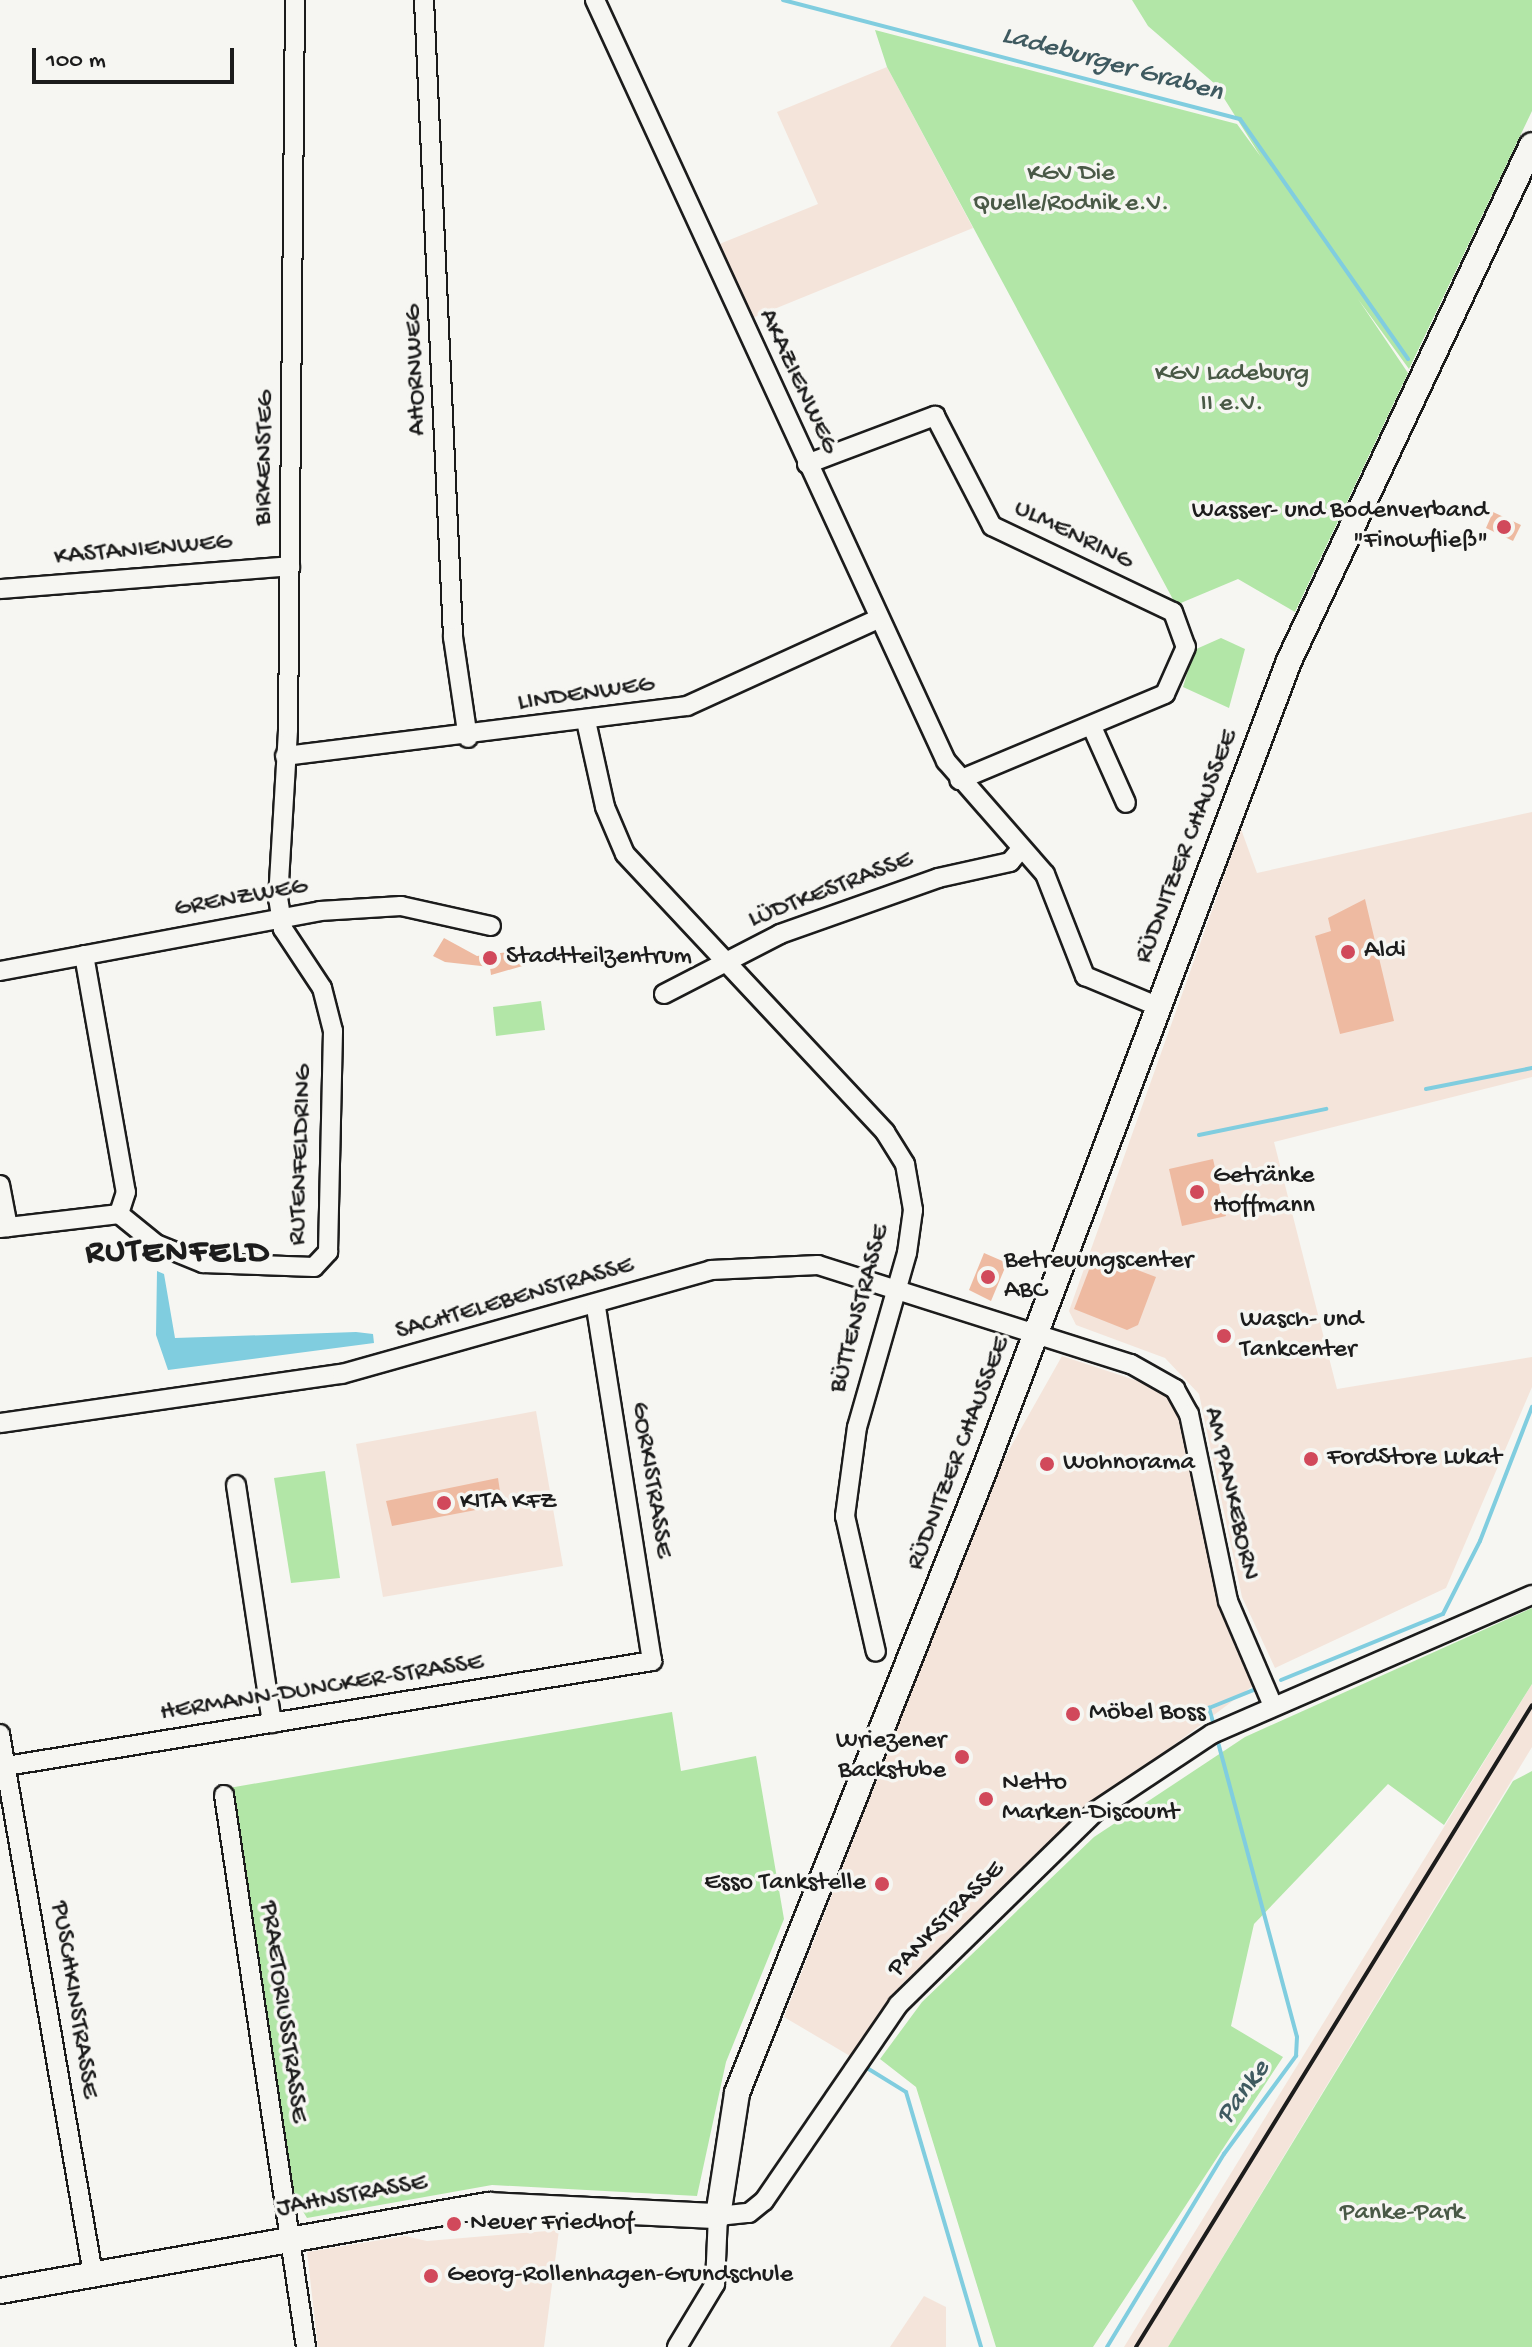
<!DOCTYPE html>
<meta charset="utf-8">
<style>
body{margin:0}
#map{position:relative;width:1532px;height:2347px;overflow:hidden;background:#f6f6f2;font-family:"Gochi Hand",sans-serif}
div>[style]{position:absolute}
.built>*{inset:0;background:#f4e4da}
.green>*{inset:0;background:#b2e6a7}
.water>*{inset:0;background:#80cddf}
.stream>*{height:4px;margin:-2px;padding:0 2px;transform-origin:2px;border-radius:2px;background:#80cddf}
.building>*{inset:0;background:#eebaa1}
.roads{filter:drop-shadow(2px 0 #1c1c1c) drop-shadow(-2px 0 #1c1c1c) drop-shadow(0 2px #1c1c1c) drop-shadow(0 -2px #1c1c1c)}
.minor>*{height:18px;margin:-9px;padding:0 9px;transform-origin:9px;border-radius:9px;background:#f6f6f2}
.major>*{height:24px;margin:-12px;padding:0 12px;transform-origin:12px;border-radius:12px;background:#f6f6f2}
.rail>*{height:4px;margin:-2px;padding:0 2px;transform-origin:2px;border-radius:2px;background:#1c1c1c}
.dots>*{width:22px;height:22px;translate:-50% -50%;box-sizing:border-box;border:4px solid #f6f6f2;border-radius:50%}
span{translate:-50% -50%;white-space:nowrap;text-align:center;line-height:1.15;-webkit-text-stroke:7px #f6f6f2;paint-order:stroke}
.park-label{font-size:26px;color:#495946}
.street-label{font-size:26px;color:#1c1c1c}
.poi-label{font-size:26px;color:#1c1c1c}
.right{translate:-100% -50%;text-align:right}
.left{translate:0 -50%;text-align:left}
.water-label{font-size:28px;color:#3f5a60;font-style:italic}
.district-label{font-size:34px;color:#1c1c1c;font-weight:700;letter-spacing:2px}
.scale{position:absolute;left:32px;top:48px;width:202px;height:36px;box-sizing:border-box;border:4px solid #1c1c1c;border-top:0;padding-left:10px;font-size:24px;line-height:28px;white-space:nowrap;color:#1c1c1c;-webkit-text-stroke:6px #f6f6f2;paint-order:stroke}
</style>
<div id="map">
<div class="built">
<i style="clip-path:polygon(887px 67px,973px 228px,745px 321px,712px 247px,818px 204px,777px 112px)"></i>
<i style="clip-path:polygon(1532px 812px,1532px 1077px,1274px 1142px,1337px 1389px,1532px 1357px,1532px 1387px,1446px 1588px,1275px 1668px,1242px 1597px,1199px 1394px,1165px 1358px,1076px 1325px,1069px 1311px,1241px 829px,1257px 873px)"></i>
<i style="clip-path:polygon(1062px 1356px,1150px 1385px,1172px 1401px,1182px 1419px,1221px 1606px,1254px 1685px,1075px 1819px,903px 1983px,850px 2056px,784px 2017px,1000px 1466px)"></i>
<i style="clip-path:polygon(536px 1411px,563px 1566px,383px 1597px,356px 1444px)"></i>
<i style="clip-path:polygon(1532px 1684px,1532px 1747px,1168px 2347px,1124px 2347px)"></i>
<i style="clip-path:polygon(559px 2230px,544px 2347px,318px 2347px,307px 2252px,405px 2236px,427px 2241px)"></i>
<i style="clip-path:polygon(924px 2296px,946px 2307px,946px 2347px,890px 2347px)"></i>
</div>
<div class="green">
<i style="clip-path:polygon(1132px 0,1532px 0,1532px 111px,1409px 369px,1358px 299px,1408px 373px,1295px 612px,1238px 579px,1176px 605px,887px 67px,875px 30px,1237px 124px,1261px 157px,1215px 84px,1148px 26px)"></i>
<i style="clip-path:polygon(1221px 638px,1245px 649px,1229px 708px,1183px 687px,1194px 650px)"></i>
<i style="clip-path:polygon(541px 1001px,545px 1030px,496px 1036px,493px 1007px)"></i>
<i style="clip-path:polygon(325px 1471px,340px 1578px,291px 1583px,274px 1478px)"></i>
<i style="clip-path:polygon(1532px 1608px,1532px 1684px,1444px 1825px,1388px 1784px,1254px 1924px,1231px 2026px,1283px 2057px,1093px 2347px,996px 2347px,916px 2087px,880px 2059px,922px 2002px,1094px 1837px,1245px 1737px)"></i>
<i style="clip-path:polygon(672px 1712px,681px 1771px,756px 1756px,784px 1919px,726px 2062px,697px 2196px,492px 2185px,307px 2218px,293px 2195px,229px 1788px)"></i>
<i style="clip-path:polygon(1532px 1771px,1532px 2347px,1168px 2347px,1513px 1781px)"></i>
</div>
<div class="water">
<i style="clip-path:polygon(157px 1271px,164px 1274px,175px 1338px,356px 1332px,373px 1334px,374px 1343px,168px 1370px,156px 1335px)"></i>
</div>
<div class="stream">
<i style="left:783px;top:0;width:472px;rotate:14.6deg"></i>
<i style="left:1240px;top:119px;width:293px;rotate:55deg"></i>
<i style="left:1426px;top:1089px;width:108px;rotate:-11.2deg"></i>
<i style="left:1199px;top:1135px;width:130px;rotate:-11.6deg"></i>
<i style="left:1281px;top:1680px;width:175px;rotate:-22.2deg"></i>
<i style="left:1443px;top:1614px;width:82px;rotate:-63.1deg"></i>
<i style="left:1480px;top:1541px;width:144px;rotate:-68.8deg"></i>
<i style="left:1213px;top:1722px;width:15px;rotate:-106deg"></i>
<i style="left:1209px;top:1708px;width:51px;rotate:-22deg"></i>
<i style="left:867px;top:2068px;width:46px;rotate:31.6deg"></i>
<i style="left:906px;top:2092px;width:266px;rotate:73.6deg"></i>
<i style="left:1107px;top:2347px;width:226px;rotate:-58.8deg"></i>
<i style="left:1224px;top:2154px;width:122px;rotate:-53.7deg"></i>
<i style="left:1296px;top:2056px;width:19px;rotate:-87deg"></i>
<i style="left:1297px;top:2037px;width:304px;rotate:-105deg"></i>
</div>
<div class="building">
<i style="clip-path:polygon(1493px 512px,1521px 525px,1513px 541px,1486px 528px)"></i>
<i style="clip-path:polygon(1365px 899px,1394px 1021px,1340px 1034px,1315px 936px,1331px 931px,1328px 918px)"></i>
<i style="clip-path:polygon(444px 938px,477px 956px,524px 950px,526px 965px,491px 975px,490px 967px,445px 962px,433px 956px)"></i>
<i style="clip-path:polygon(1213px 1159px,1226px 1216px,1182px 1226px,1169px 1169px)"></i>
<i style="clip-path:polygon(984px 1253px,1007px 1263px,991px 1301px,969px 1290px)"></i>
<i style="clip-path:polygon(1095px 1254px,1156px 1277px,1138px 1325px,1127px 1330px,1074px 1309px)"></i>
<i style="clip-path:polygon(498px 1478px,502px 1505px,392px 1526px,386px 1501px)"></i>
</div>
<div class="roads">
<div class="minor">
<i style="left:424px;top:0;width:638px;rotate:87.39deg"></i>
<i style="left:453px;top:637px;width:102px;rotate:81.6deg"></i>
<i style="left:595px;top:0;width:838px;rotate:65.24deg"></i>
<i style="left:946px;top:761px;width:150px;rotate:48.8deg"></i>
<i style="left:1045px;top:874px;width:110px;rotate:68.6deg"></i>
<i style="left:1085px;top:976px;width:78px;rotate:22.6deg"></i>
<i style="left:807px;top:464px;width:137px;rotate:-20.6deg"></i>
<i style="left:935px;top:416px;width:124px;rotate:62.6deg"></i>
<i style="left:992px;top:526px;width:200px;rotate:25.4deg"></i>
<i style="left:1173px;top:612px;width:37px;rotate:70deg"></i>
<i style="left:1186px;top:647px;width:51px;rotate:114.1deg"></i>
<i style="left:1165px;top:694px;width:223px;rotate:157.3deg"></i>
<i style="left:0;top:589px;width:291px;rotate:-4.5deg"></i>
<i style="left:586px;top:721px;width:88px;rotate:77.5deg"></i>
<i style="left:605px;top:807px;width:51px;rotate:66.9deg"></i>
<i style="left:625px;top:854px;width:381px;rotate:46.9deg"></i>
<i style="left:885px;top:1132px;width:38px;rotate:58deg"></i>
<i style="left:905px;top:1164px;width:47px;rotate:80.1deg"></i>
<i style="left:913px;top:1210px;width:43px;rotate:97.9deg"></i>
<i style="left:907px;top:1253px;width:181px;rotate:106deg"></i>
<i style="left:857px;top:1427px;width:90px;rotate:97.7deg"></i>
<i style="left:845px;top:1516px;width:139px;rotate:77.2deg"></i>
<i style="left:1092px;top:727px;width:83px;rotate:65.9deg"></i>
<i style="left:285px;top:756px;width:405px;rotate:-7.1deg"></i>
<i style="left:687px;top:706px;width:208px;rotate:-24.5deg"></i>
<i style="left:84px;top:955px;width:241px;rotate:80deg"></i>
<i style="left:126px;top:1192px;width:23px;rotate:108deg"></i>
<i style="left:0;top:971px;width:326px;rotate:-10.6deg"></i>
<i style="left:320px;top:911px;width:81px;rotate:-3.5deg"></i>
<i style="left:401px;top:906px;width:92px;rotate:12.5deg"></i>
<i style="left:664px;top:994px;width:131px;rotate:-27.3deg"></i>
<i style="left:780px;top:934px;width:168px;rotate:-19.5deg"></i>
<i style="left:938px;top:878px;width:74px;rotate:-12.5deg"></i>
<i style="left:1010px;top:862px;width:16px;rotate:-50deg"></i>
<i style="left:0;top:1185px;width:43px;rotate:79.2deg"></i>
<i style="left:0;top:1228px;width:120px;rotate:-6.7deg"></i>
<i style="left:119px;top:1214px;width:48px;rotate:39deg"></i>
<i style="left:156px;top:1244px;width:51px;rotate:22deg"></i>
<i style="left:203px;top:1263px;width:111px;rotate:2.1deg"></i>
<i style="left:314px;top:1267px;width:21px;rotate:-47deg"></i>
<i style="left:328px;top:1252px;width:221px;rotate:-88.7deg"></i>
<i style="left:333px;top:1031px;width:44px;rotate:-104.3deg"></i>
<i style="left:322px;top:988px;width:71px;rotate:-123.5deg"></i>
<i style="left:283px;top:929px;width:30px;rotate:-99deg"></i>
<i style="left:278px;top:899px;width:170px;rotate:-86.6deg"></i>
<i style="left:288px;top:729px;width:729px;rotate:-89.45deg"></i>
<i style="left:0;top:1423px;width:345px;rotate:-8.2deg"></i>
<i style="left:342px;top:1374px;width:383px;rotate:-15.7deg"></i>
<i style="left:711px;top:1270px;width:107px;rotate:-2.7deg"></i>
<i style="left:818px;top:1265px;width:328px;rotate:17.6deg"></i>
<i style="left:1131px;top:1364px;width:51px;rotate:29.6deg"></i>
<i style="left:1175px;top:1389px;width:29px;rotate:61deg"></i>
<i style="left:1189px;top:1414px;width:191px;rotate:78.2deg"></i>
<i style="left:1228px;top:1601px;width:114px;rotate:66.8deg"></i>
<i style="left:236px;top:1485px;width:241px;rotate:81.4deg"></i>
<i style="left:0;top:1734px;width:548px;rotate:80.23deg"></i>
<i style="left:0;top:1767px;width:661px;rotate:-9.23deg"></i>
<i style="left:652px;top:1661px;width:357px;rotate:-99deg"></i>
<i style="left:224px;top:1795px;width:558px;rotate:81.55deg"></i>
<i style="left:677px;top:2347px;width:74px;rotate:-58.9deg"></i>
<i style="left:715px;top:2284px;width:68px;rotate:-87.5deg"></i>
<i style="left:718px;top:2216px;width:31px;rotate:-6deg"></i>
<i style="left:749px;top:2213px;width:19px;rotate:-39deg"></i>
<i style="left:764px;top:2201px;width:237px;rotate:-55.6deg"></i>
<i style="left:898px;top:2005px;width:277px;rotate:-44.4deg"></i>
<i style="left:1096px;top:1811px;width:139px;rotate:-33.6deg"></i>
<i style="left:1212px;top:1734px;width:349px;rotate:-23.5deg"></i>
</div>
<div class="major">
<i style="left:0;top:2291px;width:497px;rotate:-10deg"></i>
<i style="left:489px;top:2205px;width:229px;rotate:2.8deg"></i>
<i style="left:718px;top:2216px;width:124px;rotate:-81.2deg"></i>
<i style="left:737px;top:2093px;width:661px;rotate:-68.33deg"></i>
<i style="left:981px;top:1479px;width:874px;rotate:-69.37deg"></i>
<i style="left:1289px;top:661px;width:570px;rotate:-64.78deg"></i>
</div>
</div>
<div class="rail">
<i style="left:1136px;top:2347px;width:754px;rotate:-58.33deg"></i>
</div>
<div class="dots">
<i style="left:1504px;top:527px;background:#d1495b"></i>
<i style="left:1348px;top:952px;background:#d1495b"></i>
<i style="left:490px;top:958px;background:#d1495b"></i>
<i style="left:1197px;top:1192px;background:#d1495b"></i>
<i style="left:988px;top:1277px;background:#d1495b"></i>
<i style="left:1224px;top:1336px;background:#d1495b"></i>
<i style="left:1311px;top:1459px;background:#d1495b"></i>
<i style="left:1047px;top:1464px;background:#d1495b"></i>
<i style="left:444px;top:1503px;background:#d1495b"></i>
<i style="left:1073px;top:1714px;background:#d1495b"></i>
<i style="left:962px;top:1757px;background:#d1495b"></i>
<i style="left:986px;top:1799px;background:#d1495b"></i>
<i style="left:882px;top:1884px;background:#d1495b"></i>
<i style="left:454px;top:2224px;background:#d1495b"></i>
<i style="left:431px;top:2276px;background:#d1495b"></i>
</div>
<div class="park-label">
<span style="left:1071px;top:190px">KGV Die<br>Quelle/Rodnik e.V.</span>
<span style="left:1232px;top:390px">KGV Ladeburg<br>II e.V.</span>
<span style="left:1402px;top:2214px">Panke-Park</span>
</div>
<div class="street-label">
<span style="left:417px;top:370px;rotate:-92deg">AHORNWEG</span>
<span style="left:797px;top:382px;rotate:65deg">AKAZIENWEG</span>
<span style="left:266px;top:458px;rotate:-89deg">BIRKENSTEG</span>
<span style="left:1073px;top:536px;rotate:26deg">ULMENRING</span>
<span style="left:143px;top:551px;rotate:-5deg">KASTANIENWEG</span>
<span style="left:586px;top:695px;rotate:-8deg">LINDENWEG</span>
<span style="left:1188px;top:847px;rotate:-69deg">RÜDNITZER CHAUSSEE</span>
<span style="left:831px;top:891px;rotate:-21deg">LÜDTKESTRASSE</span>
<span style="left:241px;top:899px;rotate:-10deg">GRENZWEG</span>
<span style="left:302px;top:1155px;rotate:-88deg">RUTENFELDRING</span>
<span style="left:515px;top:1300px;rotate:-16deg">SACHTELEBENSTRASSE</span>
<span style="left:861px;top:1309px;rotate:-75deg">BÜTTENSTRASSE</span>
<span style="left:960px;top:1454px;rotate:-69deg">RÜDNITZER CHAUSSEE</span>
<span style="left:650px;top:1480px;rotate:81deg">GORKISTRASSE</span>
<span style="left:1230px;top:1494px;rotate:77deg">AM PANKEBORN</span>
<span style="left:322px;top:1689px;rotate:-9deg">HERMANN-DUNCKER-STRASSE</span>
<span style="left:947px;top:1920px;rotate:-45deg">PANKSTRASSE</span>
<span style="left:73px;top:2000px;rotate:81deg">PUSCHKINSTRASSE</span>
<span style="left:282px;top:2012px;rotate:82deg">PRAETORIUSSTRASSE</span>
<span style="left:352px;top:2197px;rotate:-10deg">JAHNSTRASSE</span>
</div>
<div class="poi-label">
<span class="right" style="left:1488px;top:527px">Wasser- und Bodenverband<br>"Finowfließ"</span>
<span class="left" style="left:1364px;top:952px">Aldi</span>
<span class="left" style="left:506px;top:958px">Stadtteilzentrum</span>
<span class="left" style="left:1213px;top:1192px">Getränke<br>Hoffmann</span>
<span class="left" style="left:1004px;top:1277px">Betreuungscenter<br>ABC</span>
<span class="left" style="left:1240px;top:1336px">Wasch- und<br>Tankcenter</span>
<span class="left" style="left:1327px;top:1459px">FordStore Lukat</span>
<span class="left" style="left:1063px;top:1464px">Wohnorama</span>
<span class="left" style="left:460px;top:1503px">KITA KFZ</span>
<span class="left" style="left:1089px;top:1714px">Möbel Boss</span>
<span class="right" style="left:946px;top:1757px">Wriezener<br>Backstube</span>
<span class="left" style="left:1002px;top:1799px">Netto<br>Marken-Discount</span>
<span class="right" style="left:866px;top:1884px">Esso Tankstelle</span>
<span class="left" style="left:470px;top:2224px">Neuer Friedhof</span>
<span class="left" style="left:447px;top:2276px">Georg-Rollenhagen-Grundschule</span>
</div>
<div class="water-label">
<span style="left:1112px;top:65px;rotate:15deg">Ladeburger Graben</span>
<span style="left:1244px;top:2093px;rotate:-54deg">Panke</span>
</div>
<div class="district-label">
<span style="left:178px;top:1255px">RUTENFELD</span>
</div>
<div class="scale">100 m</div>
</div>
